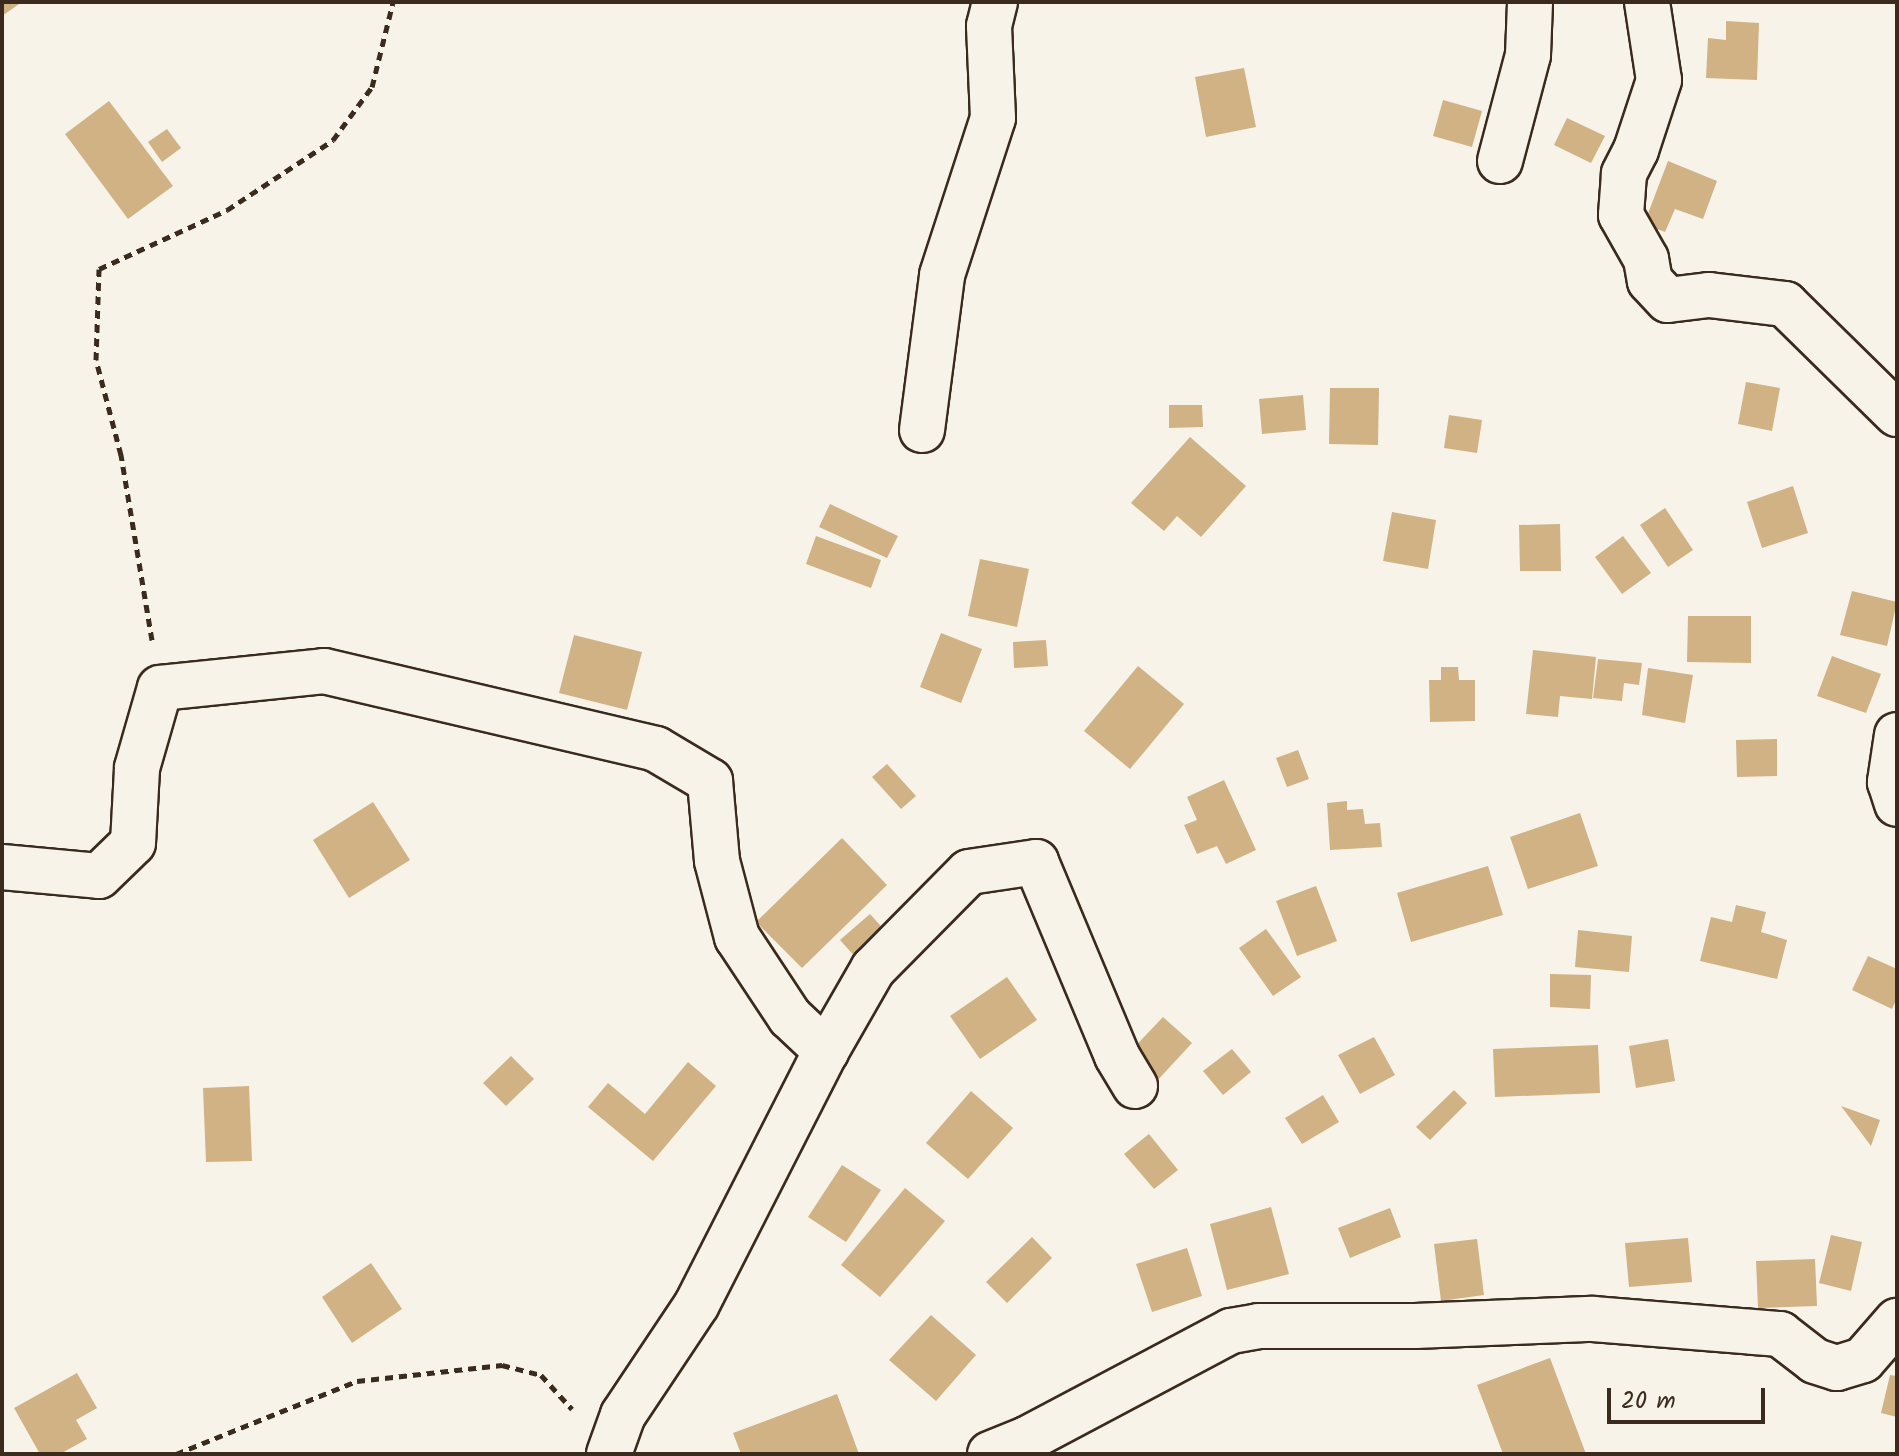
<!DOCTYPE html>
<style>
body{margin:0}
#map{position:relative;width:1899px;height:1456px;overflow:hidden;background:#f7f3e8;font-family:Kalam,sans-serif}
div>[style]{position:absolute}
.building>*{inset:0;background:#d0b284}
.path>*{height:5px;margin-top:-2.5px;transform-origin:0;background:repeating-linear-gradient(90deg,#3b2a1e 0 8px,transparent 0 14px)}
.roads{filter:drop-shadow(2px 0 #3b2a1e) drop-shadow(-2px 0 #3b2a1e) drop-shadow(0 2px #3b2a1e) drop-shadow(0 -2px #3b2a1e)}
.minor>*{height:44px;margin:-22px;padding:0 22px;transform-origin:22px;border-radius:22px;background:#f7f3e8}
span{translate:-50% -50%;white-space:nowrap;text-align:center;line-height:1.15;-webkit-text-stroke:7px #f7f3e8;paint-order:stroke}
.frame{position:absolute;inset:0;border:4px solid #3b2a1e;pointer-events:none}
.scale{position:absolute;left:1607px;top:1388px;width:158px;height:36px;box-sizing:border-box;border:4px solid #3b2a1e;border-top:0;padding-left:10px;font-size:24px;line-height:28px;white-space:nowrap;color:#3b2a1e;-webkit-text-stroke:6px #f7f3e8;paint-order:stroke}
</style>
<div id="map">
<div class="building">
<i style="clip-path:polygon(2px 2px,22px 2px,2px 16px)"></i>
<i style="clip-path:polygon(1726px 21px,1759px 23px,1757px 80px,1706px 78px,1708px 38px,1726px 40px)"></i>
<i style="clip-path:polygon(1244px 68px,1256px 127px,1206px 137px,1195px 77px)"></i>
<i style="clip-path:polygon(1443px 100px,1482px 111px,1472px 147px,1433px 136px)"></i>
<i style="clip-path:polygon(109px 101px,173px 186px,128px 219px,65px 134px)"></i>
<i style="clip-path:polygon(1567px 118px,1605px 136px,1591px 163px,1554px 145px)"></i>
<i style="clip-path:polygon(167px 129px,181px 148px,162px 162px,148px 142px)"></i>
<i style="clip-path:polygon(1668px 161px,1717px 181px,1703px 219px,1675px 209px,1665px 232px,1644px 224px)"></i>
<i style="clip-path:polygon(1746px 382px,1780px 388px,1772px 431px,1738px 424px)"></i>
<i style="clip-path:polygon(1330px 388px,1379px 388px,1378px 445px,1329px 444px)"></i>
<i style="clip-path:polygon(1303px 395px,1306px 430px,1262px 434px,1259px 399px)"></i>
<i style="clip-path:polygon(1169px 405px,1202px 405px,1203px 427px,1169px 428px)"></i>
<i style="clip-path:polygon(1449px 415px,1482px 420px,1477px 453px,1444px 448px)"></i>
<i style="clip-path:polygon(1190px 437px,1246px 486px,1201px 537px,1177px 516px,1164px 531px,1131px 503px)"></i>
<i style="clip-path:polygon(1793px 486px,1808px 533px,1762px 548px,1747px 502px)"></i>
<i style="clip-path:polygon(830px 504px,898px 536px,887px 558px,819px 527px)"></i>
<i style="clip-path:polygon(1665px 508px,1693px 550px,1668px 567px,1640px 525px)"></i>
<i style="clip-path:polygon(1392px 512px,1436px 520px,1428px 569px,1383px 561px)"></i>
<i style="clip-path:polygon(1560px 524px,1561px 571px,1520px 571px,1519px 525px)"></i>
<i style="clip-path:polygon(816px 536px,881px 560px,871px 588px,806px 564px)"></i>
<i style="clip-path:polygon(1623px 536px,1651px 573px,1622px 594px,1595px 557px)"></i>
<i style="clip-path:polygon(980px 559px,1029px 569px,1017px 627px,968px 616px)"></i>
<i style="clip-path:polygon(1852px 591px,1897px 602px,1887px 646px,1840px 635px)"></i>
<i style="clip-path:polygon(1688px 616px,1751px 616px,1751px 663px,1687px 662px)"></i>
<i style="clip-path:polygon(941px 633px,982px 649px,961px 703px,920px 687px)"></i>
<i style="clip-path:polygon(574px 635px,642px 652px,627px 710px,559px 693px)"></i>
<i style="clip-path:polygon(1046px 640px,1048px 666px,1014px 668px,1013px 642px)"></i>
<i style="clip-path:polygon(1533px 650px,1596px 657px,1592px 699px,1560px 696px,1558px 717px,1526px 714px)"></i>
<i style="clip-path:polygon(1832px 656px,1881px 674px,1866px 713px,1817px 696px)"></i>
<i style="clip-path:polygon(1598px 659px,1642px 663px,1639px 685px,1624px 683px,1622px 701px,1593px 698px)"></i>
<i style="clip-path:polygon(1138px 666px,1184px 704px,1130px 769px,1084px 731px)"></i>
<i style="clip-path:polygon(1441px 667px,1458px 667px,1459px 680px,1475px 680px,1475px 721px,1430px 722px,1429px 680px,1441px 680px)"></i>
<i style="clip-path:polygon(1648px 668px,1693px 675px,1685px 723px,1642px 715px)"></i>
<i style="clip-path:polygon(1777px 739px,1777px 776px,1737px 777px,1736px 740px)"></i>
<i style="clip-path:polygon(1298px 750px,1309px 779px,1287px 787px,1276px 758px)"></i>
<i style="clip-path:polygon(887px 764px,916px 796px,901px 809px,872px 777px)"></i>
<i style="clip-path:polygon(1224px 780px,1256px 850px,1226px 864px,1217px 846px,1197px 854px,1184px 825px,1197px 820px,1187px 797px)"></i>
<i style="clip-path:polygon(1347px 801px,1347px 810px,1363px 809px,1365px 824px,1380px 823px,1382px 847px,1330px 850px,1327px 803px)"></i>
<i style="clip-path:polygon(373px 802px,410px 860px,349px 898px,313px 840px)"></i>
<i style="clip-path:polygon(1580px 813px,1598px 866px,1528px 889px,1510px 837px)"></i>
<i style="clip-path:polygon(842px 838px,887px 885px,802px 968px,756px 922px)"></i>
<i style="clip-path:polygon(1488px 866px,1503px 915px,1411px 942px,1397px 893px)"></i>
<i style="clip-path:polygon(1316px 886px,1337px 941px,1297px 956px,1276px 901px)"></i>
<i style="clip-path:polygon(1736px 905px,1766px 912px,1761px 932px,1787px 940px,1777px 979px,1700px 961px,1711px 917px,1732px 922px)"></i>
<i style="clip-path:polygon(870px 914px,887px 933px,857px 959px,840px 940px)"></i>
<i style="clip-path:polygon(1266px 929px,1301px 977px,1273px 996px,1239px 948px)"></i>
<i style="clip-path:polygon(1578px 930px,1632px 936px,1629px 972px,1575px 967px)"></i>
<i style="clip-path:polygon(1868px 956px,1897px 969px,1897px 998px,1892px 1009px,1852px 990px)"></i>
<i style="clip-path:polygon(1550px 974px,1591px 975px,1590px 1009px,1550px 1007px)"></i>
<i style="clip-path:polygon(1007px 977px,1037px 1020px,980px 1059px,950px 1016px)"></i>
<i style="clip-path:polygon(1163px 1017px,1192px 1043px,1155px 1083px,1126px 1056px)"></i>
<i style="clip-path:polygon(1374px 1037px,1395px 1075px,1360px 1094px,1338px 1055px)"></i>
<i style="clip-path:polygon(1668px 1039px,1675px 1081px,1636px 1088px,1629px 1046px)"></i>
<i style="clip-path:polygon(1598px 1045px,1600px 1093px,1495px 1097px,1493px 1049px)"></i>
<i style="clip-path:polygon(1232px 1049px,1251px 1072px,1223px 1095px,1203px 1071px)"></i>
<i style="clip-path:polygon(511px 1056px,534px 1079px,506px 1106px,483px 1083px)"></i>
<i style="clip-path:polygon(688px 1062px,716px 1086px,653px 1161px,588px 1107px,608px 1083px,645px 1114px)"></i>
<i style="clip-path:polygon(249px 1086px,252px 1161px,206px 1162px,203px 1088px)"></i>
<i style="clip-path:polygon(1454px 1090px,1467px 1103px,1430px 1140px,1416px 1127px)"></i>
<i style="clip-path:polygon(971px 1091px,1013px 1128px,968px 1179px,926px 1143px)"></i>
<i style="clip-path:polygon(1323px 1095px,1339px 1122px,1302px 1144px,1285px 1118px)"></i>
<i style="clip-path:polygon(1841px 1106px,1880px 1120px,1871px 1146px)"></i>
<i style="clip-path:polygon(1149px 1134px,1178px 1170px,1154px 1189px,1124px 1154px)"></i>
<i style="clip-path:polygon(842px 1165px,881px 1190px,846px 1242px,808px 1217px)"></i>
<i style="clip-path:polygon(905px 1188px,945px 1221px,880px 1297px,841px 1265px)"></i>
<i style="clip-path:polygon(1271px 1207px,1289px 1274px,1227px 1290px,1210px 1224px)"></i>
<i style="clip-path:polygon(1390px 1208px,1401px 1237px,1350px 1258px,1338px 1228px)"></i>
<i style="clip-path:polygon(1831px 1235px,1862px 1242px,1851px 1291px,1819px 1283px)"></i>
<i style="clip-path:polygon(1032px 1237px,1052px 1258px,1007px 1303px,986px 1282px)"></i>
<i style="clip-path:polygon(1688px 1238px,1692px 1282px,1629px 1287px,1625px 1243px)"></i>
<i style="clip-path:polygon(1477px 1239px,1484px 1295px,1441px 1301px,1434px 1244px)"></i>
<i style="clip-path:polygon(1187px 1248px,1202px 1296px,1152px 1312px,1136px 1264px)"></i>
<i style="clip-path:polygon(1815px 1259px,1817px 1306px,1758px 1308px,1756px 1261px)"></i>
<i style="clip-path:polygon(371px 1263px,402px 1309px,352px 1343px,322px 1297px)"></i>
<i style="clip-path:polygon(931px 1315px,976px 1355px,936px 1401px,889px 1360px)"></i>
<i style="clip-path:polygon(1550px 1358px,1586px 1454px,1503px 1454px,1477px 1385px)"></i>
<i style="clip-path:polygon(77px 1373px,97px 1408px,76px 1420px,87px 1439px,60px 1454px,40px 1454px,14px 1408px)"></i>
<i style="clip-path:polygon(1890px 1375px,1897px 1376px,1897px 1417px,1881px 1413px)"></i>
<i style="clip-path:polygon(837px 1394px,859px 1454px,741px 1454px,733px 1433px)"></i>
</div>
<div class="path">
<i style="left:152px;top:640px;width:188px;rotate:-99.5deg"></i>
<i style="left:121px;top:455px;width:98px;rotate:-104.7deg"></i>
<i style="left:96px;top:360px;width:91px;rotate:-88.1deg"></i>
<i style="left:99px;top:269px;width:141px;rotate:-24.7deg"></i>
<i style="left:227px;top:210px;width:127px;rotate:-33.4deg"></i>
<i style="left:333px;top:140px;width:66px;rotate:-53.7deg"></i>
<i style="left:372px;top:87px;width:88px;rotate:-76.1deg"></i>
<i style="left:176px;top:1454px;width:195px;rotate:-22deg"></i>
<i style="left:357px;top:1381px;width:146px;rotate:-6.3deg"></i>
<i style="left:502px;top:1365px;width:40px;rotate:14.4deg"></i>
<i style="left:541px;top:1375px;width:46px;rotate:47.6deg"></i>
</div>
<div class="roads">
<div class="minor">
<i style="left:1647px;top:2px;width:79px;rotate:81.3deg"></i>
<i style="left:1659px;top:80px;width:74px;rotate:108.2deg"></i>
<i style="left:1636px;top:150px;width:27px;rotate:117deg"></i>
<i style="left:1624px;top:174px;width:41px;rotate:94.2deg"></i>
<i style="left:1621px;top:215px;width:51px;rotate:60.4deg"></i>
<i style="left:1646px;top:259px;width:22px;rotate:80deg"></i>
<i style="left:1650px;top:281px;width:26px;rotate:47deg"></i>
<i style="left:1668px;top:300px;width:41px;rotate:-7deg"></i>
<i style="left:1709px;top:295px;width:77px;rotate:6.8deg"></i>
<i style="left:1785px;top:304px;width:157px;rotate:44.5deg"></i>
<i style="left:1500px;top:161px;width:110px;rotate:-75.2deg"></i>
<i style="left:1528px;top:55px;width:53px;rotate:-87.8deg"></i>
<i style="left:922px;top:430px;width:156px;rotate:-82.6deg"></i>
<i style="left:942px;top:275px;width:165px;rotate:-72deg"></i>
<i style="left:993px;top:118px;width:92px;rotate:-92.5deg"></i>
<i style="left:989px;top:26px;width:25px;rotate:-76deg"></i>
<i style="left:1897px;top:735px;width:48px;rotate:98.5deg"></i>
<i style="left:1890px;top:782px;width:23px;rotate:72deg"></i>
<i style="left:2px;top:867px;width:97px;rotate:5.3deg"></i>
<i style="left:99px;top:876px;width:47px;rotate:-44.1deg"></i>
<i style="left:133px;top:843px;width:75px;rotate:-86.9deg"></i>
<i style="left:137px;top:768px;width:83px;rotate:-74deg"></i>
<i style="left:160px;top:688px;width:165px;rotate:-5.9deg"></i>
<i style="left:324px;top:671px;width:341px;rotate:13.2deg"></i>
<i style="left:656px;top:749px;width:63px;rotate:30.7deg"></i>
<i style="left:710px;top:781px;width:80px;rotate:85deg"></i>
<i style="left:717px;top:861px;width:79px;rotate:75.3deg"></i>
<i style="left:737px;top:937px;width:96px;rotate:56.5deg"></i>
<i style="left:790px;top:1017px;width:50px;rotate:43.4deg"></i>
<i style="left:826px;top:1051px;width:95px;rotate:-60.2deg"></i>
<i style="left:873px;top:969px;width:136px;rotate:-45.3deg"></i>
<i style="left:969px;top:872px;width:68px;rotate:-8.5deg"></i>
<i style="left:1036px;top:862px;width:210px;rotate:67.3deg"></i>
<i style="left:1117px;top:1056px;width:35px;rotate:59deg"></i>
<i style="left:609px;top:1454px;width:41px;rotate:-70.3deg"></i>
<i style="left:623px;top:1415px;width:133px;rotate:-56.3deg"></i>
<i style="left:697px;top:1304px;width:284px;rotate:-63deg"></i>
<i style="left:990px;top:1454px;width:40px;rotate:-22deg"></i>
<i style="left:1027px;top:1439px;width:231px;rotate:-27.9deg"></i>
<i style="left:1231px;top:1331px;width:27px;rotate:-10deg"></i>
<i style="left:1258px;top:1326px;width:157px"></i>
<i style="left:1415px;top:1326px;width:178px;rotate:-2.3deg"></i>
<i style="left:1593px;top:1319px;width:188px;rotate:4.6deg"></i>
<i style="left:1780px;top:1334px;width:44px;rotate:37.6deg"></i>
<i style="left:1815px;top:1361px;width:23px;rotate:18deg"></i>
<i style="left:1837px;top:1368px;width:27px;rotate:-17deg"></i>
<i style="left:1863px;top:1360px;width:52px;rotate:-48.9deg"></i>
</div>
</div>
<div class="frame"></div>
<div class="scale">20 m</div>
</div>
